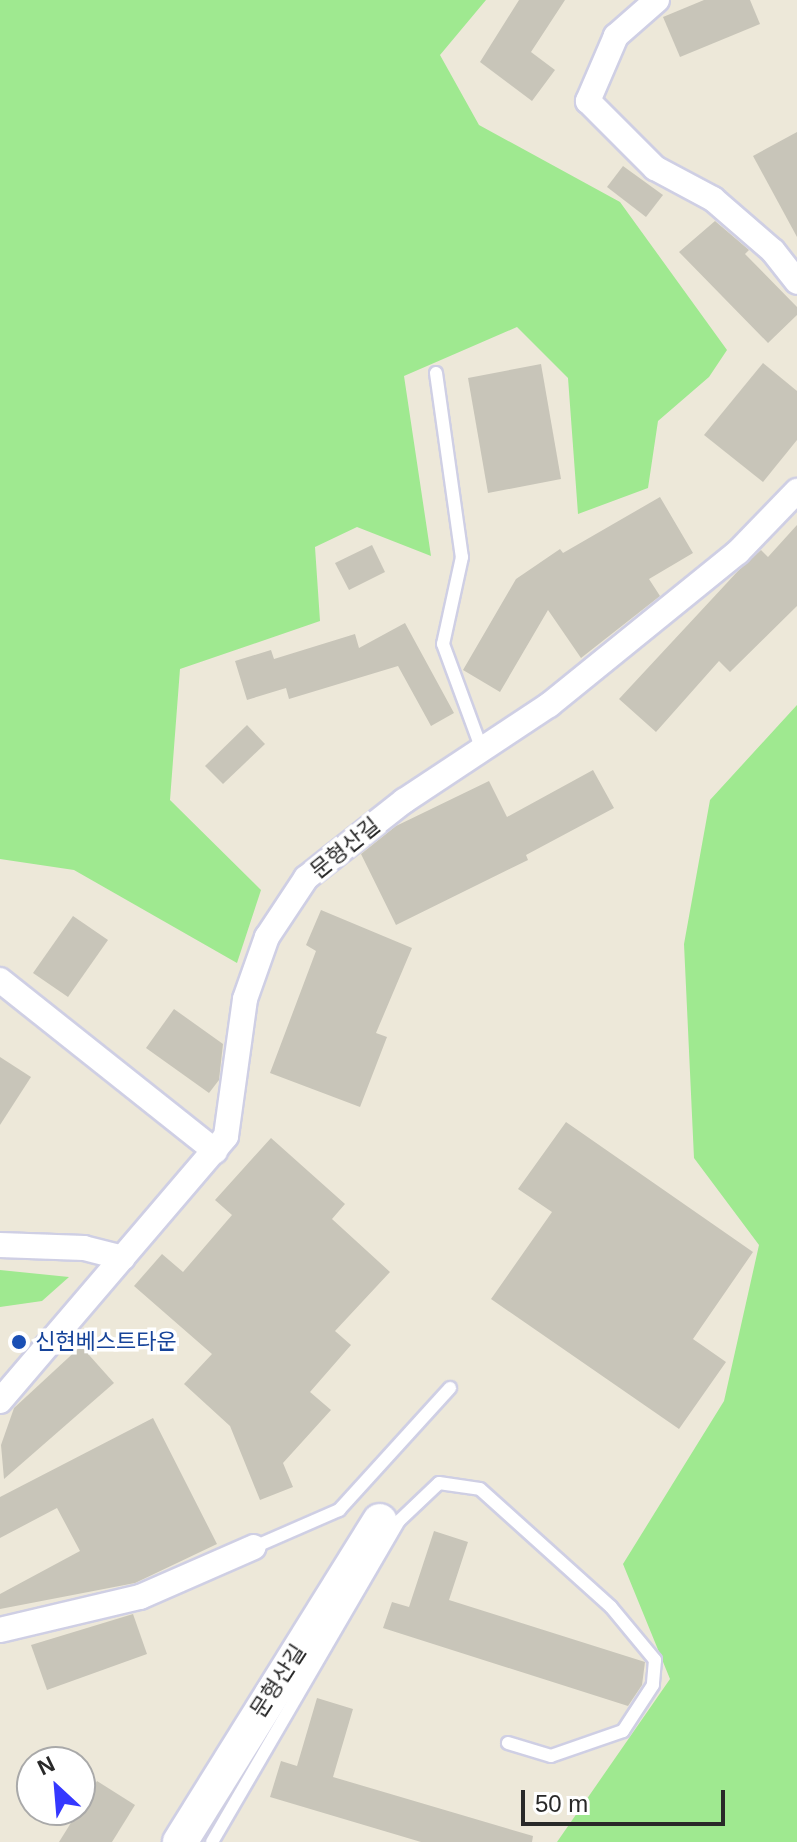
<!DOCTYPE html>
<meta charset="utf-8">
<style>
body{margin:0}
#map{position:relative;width:797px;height:1842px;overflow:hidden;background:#ede8d9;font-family:Arial,"Noto Sans KR",sans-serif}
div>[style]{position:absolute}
.green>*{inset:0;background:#9fe990}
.building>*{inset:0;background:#c8c5b9}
.roads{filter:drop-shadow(2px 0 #cfcfe4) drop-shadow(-2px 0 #cfcfe4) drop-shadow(0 2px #cfcfe4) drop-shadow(0 -2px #cfcfe4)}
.lane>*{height:12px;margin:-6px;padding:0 6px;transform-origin:6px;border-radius:6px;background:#fff}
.street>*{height:24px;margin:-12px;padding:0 12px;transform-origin:12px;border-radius:12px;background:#fff}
.secondary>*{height:34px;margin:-17px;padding:0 17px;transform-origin:17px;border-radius:17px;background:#fff}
.dots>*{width:22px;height:22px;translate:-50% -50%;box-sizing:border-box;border:4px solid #fff;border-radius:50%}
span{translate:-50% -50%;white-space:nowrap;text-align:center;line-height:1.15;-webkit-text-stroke:7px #fff;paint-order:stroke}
.street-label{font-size:22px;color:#292929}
.transit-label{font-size:22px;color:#164399}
.left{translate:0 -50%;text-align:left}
.north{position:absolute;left:16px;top:1746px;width:80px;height:80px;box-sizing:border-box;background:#fff;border:2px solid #a9a9a9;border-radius:50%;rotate:334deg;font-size:22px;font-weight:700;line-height:32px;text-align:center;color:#292929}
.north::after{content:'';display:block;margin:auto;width:28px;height:36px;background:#3538ff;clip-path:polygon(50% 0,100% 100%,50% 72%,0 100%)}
.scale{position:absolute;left:521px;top:1790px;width:204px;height:36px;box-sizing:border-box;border:4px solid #292929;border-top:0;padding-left:10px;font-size:24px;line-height:28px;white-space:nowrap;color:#292929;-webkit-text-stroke:6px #fff;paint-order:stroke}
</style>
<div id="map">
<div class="green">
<i style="clip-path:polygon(0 0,486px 0,440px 55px,479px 125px,620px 202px,727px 350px,709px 377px,658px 421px,648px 488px,578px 514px,568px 378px,517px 327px,404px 376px,431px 556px,357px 527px,315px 547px,320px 621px,180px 669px,170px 800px,261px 890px,237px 963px,74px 870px,0 859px)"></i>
<i style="clip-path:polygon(797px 705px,797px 1842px,557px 1842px,670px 1679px,623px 1564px,724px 1401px,759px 1245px,694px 1158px,684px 944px,710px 800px)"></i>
<i style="clip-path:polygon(0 1270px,69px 1277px,42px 1301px,0 1307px)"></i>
</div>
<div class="building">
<i style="clip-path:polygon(519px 0,565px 0,531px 52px,555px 70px,532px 101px,480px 62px)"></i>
<i style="clip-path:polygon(704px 0,750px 0,760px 24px,680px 57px,663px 17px)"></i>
<i style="clip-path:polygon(797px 132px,797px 237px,753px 156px)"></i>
<i style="clip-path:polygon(623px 166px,663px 195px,646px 217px,607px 187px)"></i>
<i style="clip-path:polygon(715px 221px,749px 250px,745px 254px,797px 307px,797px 315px,768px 343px,679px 252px)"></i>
<i style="clip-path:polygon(763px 363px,797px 391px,797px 440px,763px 482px,704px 435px)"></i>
<i style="clip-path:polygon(541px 364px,561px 479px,488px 493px,468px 378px)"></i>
<i style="clip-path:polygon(660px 497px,693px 553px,649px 579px,660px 596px,581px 658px,548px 610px,500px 692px,463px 670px,516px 579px,560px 549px,563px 553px)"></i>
<i style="clip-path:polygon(797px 525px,797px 606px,730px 672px,719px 661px,656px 732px,619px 699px,738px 571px,761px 550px,768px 557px)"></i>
<i style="clip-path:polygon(372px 545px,385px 572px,349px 590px,335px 563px)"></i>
<i style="clip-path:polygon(405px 623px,454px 713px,431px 726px,398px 666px,289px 699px,286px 688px,247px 700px,235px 661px,271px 650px,274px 659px,355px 634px,359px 648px)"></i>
<i style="clip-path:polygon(247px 725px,265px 744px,223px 784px,205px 766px)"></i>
<i style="clip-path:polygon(593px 770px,614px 808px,526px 855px,528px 860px,396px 925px,361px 854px,396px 826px,489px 781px,507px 817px)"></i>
<i style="clip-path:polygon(321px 910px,412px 948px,376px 1033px,387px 1037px,360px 1107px,270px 1073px,316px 951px,306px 945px)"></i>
<i style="clip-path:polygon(73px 916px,108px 940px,68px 997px,33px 973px)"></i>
<i style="clip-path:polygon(174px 1009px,223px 1044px,219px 1080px,209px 1093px,146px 1048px)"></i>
<i style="clip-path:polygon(0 1057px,31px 1077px,0 1125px)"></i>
<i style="clip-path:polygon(566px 1122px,753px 1252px,693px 1339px,726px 1362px,679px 1429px,491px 1299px,552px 1212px,518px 1189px)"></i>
<i style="clip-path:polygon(271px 1138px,345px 1204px,332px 1219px,390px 1272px,335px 1331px,351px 1345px,310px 1392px,331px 1410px,283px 1463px,293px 1487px,260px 1500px,230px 1426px,184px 1384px,212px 1354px,134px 1286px,162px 1254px,183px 1272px,232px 1215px,215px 1200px)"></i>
<i style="clip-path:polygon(81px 1346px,114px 1383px,4px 1479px,1px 1445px,14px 1408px)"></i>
<i style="clip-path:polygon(153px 1418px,217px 1544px,135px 1583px,0 1609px,0 1594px,80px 1551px,57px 1508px,0 1538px,0 1497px)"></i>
<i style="clip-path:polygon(434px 1531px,468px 1542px,449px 1600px,645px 1662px,642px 1685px,628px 1706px,383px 1628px,392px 1602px,409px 1607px)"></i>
<i style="clip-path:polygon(133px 1614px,147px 1654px,47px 1690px,31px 1645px)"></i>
<i style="clip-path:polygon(317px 1698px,353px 1709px,333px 1777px,533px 1836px,532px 1842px,421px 1842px,270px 1797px,281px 1761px,297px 1766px)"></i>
<i style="clip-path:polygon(97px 1781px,135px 1805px,112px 1842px,59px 1842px)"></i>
</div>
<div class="roads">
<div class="lane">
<i style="left:436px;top:373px;width:186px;rotate:82deg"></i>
<i style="left:462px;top:557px;width:89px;rotate:102.3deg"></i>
<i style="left:443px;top:644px;width:113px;rotate:69.8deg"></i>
<i style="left:254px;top:1547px;width:93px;rotate:-23.5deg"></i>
<i style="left:339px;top:1510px;width:165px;rotate:-47.7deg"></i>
<i style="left:212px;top:1842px;width:371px;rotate:-59.8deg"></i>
<i style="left:399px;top:1521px;width:55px;rotate:-43.5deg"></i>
<i style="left:439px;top:1483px;width:41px;rotate:8.3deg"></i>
<i style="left:480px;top:1489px;width:176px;rotate:42deg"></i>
<i style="left:611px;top:1607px;width:69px;rotate:50.3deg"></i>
<i style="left:655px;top:1660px;width:25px;rotate:95deg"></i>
<i style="left:653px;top:1685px;width:55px;rotate:123.1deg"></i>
<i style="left:623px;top:1731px;width:76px;rotate:160.9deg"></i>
<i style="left:551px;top:1756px;width:45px;rotate:-163.2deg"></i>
</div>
<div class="street">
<i style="left:657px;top:0;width:55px;rotate:138.7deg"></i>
<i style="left:616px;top:36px;width:71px;rotate:113.3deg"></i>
<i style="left:588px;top:101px;width:95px;rotate:45deg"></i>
<i style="left:655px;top:168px;width:66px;rotate:28.1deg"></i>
<i style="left:713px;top:199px;width:79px;rotate:40.9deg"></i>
<i style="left:773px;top:251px;width:39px;rotate:52deg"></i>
<i style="left:0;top:980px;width:275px;rotate:38.5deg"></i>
<i style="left:0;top:1245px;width:84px;rotate:2deg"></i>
<i style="left:84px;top:1248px;width:40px;rotate:14.4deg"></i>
<i style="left:0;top:1401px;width:348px;rotate:-49.5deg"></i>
<i style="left:226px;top:1136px;width:138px;rotate:-82.1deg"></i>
<i style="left:245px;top:999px;width:66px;rotate:-70.5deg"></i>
<i style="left:267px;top:937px;width:71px;rotate:-56.5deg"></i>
<i style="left:306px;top:878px;width:125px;rotate:-38.2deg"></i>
<i style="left:404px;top:801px;width:174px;rotate:-33.5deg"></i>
<i style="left:549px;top:705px;width:243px;rotate:-39deg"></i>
<i style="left:738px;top:552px;width:85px;rotate:-46deg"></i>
<i style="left:0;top:1630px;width:144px;rotate:-13.3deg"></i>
<i style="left:140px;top:1597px;width:124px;rotate:-23.7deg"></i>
</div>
<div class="secondary">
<i style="left:180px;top:1842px;width:378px;rotate:-58.1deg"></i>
</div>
</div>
<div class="dots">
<i style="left:19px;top:1342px;background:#1a4fb4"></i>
</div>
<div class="street-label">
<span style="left:345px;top:848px;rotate:-39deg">문형산길</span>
<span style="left:278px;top:1681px;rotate:-57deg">문형산길</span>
</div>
<div class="transit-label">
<span class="left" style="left:35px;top:1342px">신현베스트타운</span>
</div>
<div class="north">N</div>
<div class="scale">50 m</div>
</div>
